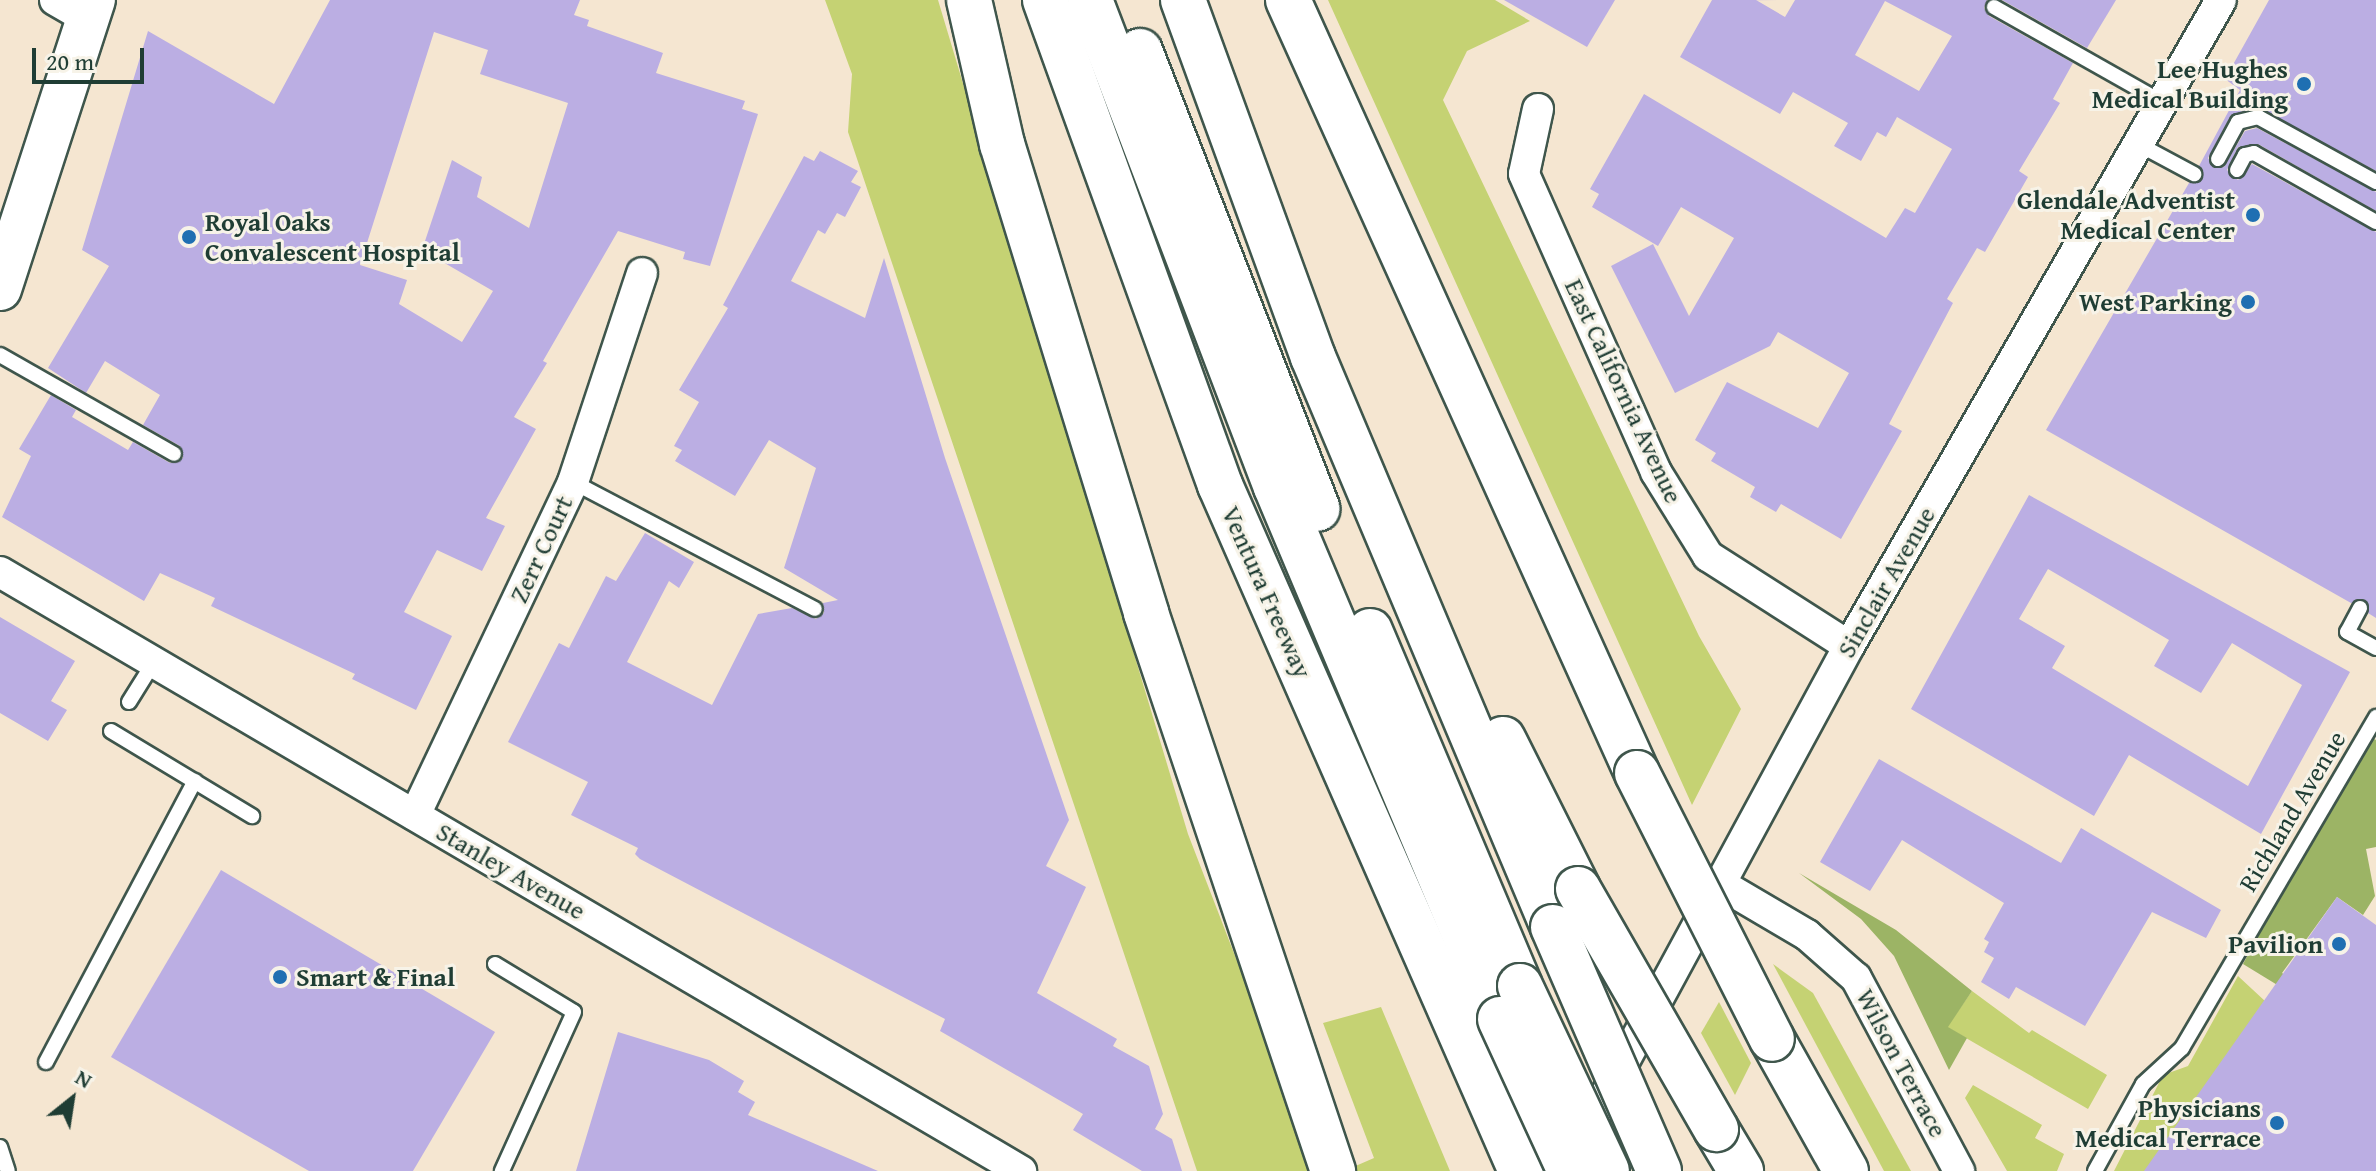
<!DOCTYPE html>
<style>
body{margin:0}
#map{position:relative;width:2376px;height:1171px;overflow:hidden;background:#f5e6d1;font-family:"Gentium Book Plus",serif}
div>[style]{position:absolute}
.green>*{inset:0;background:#c5d273}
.forest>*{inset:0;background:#9cb465}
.building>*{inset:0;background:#bbaee3}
.roads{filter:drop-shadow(2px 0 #3f564c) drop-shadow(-2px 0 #3f564c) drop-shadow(0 2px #3f564c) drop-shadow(0 -2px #3f564c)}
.service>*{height:14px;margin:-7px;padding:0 7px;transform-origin:7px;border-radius:7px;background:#fff}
.minor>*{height:30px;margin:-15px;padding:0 15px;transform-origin:15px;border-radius:15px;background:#fff}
.secondary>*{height:42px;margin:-21px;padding:0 21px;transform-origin:21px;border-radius:21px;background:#fff}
.motorway>*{height:44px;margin:-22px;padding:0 22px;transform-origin:22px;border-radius:22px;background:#fff}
.bridges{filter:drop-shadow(2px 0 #3f564c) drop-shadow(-2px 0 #3f564c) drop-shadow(0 2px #3f564c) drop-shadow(0 -2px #3f564c)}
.motorway-bridge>*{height:44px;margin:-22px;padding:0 22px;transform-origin:22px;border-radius:22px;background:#fff}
.dots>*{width:22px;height:22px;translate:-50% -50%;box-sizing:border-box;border:4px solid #f7f3e8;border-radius:50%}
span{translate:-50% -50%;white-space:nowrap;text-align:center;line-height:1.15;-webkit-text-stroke:6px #f7f3e8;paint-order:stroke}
.poi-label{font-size:26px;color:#1f3d34;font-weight:700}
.right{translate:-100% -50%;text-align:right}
.left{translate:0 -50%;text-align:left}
.street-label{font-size:26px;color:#1f3d34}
.north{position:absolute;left:32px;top:1059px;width:80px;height:80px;-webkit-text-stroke:6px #f7f3e8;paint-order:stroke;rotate:30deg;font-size:22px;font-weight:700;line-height:32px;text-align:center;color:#1f3d34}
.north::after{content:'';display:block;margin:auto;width:28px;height:36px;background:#1f3d34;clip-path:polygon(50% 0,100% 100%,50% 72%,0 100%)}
.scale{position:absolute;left:32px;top:48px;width:112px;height:36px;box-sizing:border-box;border:4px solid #1f3d34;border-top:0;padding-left:10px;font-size:24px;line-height:28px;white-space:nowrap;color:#1f3d34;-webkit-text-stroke:6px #f7f3e8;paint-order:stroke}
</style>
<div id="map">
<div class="green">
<i style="clip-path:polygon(825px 0,938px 0,1188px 834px,1318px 1171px,1197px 1171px,848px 132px,852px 74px)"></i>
<i style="clip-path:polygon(1328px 0,1495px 0,1530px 21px,1467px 51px,1443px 100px,1699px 636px,1741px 709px,1692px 805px)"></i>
<i style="clip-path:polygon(1773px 964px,1813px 993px,1911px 1171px,1884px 1171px)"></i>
<i style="clip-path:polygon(2238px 976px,2266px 1002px,2152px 1171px,2114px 1171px,2163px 1075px,2188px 1066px)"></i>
<i style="clip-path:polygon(1972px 991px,2029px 1033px,2032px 1030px,2107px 1075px,2088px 1109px,1947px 1027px)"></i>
<i style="clip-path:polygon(1719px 1002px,1751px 1063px,1735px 1095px,1701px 1033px)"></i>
<i style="clip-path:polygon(1381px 1007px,1450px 1171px,1344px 1171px,1374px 1158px,1323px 1023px)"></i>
<i style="clip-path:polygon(1973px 1085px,2042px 1125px,2035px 1138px,2064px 1154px,2057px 1171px,2007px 1171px,1965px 1098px)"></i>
</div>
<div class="forest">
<i style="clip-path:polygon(2372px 738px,2376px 740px,2376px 847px,2366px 849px,2375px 896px,2363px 915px,2337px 897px,2282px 973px,2321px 1001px,2279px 986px,2243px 964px,2363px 741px)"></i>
<i style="clip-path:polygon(1799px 873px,1896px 930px,1972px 991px,1948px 1027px,1967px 1038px,1949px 1070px,1894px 956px,1861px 919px)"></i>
</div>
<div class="building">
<i style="clip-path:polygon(evenodd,330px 0,580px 0,574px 15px,589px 20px,587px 26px,663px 53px,656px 73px,745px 101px,742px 109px,758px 114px,710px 266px,683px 259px,685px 252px,618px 231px,543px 361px,547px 363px,514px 417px,536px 429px,486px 518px,505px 526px,482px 571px,437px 550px,404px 612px,452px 636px,416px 710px,352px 679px,355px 674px,211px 606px,215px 598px,160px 573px,144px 601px,2px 517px,31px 456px,19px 449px,51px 395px,76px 410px,72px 417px,128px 450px,133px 442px,170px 463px,183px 458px,180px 446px,143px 425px,160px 395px,105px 361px,86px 393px,48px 368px,109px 266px,82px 250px,148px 31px,274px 104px,330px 0,434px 32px,488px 50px,480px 74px,568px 103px,529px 228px,477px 197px,482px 177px,452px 160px,422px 250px,493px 291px,462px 342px,399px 304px,407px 280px,360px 265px,434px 32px)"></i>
<i style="clip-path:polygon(1504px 0,1615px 0,1587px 47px)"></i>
<i style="clip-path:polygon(evenodd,1712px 0,1756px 0,1785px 17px,1795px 0,1987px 0,1984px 8px,1989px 16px,2073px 63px,2053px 99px,2060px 103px,2019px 171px,2028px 177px,1985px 252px,1977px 248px,1947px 299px,1953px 303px,1889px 424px,1902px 431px,1841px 539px,1781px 504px,1776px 512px,1750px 497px,1755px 487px,1711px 461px,1716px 453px,1695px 440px,1727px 382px,1818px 428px,1849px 373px,1778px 332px,1770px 346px,1675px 393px,1611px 266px,1653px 244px,1689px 316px,1734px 238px,1681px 207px,1658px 246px,1592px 207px,1599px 194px,1590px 189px,1644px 94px,1886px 238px,1905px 208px,1915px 213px,1952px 149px,1897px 117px,1886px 137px,1877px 132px,1861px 161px,1834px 146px,1848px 123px,1793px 92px,1780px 114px,1680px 57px,1712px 0,1885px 1px,1952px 36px,1919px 91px,1855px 55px,1885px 1px)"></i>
<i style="clip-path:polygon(2002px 0,2116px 0,2087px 48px)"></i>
<i style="clip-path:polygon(2269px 0,2376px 0,2376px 171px,2257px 107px,2231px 115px,2208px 158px,2214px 168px,2224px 167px,2245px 131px,2257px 128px,2376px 192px,2376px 211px,2258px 144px,2238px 147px,2227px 170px,2238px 180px,2252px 164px,2376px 232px,2376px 618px,2368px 613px,2365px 600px,2351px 603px,2046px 430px,2189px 183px,2203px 178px,2199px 166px,2240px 90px,2225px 79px)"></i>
<i style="clip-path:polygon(820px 151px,858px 171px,851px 182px,861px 187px,845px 217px,837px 213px,825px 234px,818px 230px,791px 281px,865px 318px,884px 258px,945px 458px,1069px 820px,1046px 866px,1086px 887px,1037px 993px,1117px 1039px,1113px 1046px,1149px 1066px,1163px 1114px,1155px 1129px,1172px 1139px,1182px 1171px,1142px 1171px,1073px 1130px,1083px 1114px,940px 1031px,945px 1019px,640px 859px,635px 854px,638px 848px,571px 815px,588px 782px,508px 742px,559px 643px,569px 648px,606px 576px,616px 581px,645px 533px,694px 562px,679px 588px,669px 581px,627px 662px,712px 705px,758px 614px,792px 608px,816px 619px,824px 613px,823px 603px,838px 600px,784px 568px,816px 468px,769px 440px,735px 496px,675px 461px,682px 450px,674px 446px,699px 402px,679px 390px,728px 308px,723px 305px,804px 156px,814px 161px)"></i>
<i style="clip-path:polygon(evenodd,2029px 495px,2350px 672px,2261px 834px,2129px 755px,2094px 816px,1911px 709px,2029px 495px,2048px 569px,2169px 640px,2154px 666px,2201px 693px,2232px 643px,2302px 685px,2248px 786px,2052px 668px,2065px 646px,2019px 619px,2048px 569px)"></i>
<i style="clip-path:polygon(0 617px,75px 661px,51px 701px,67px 710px,48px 741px,0 713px)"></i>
<i style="clip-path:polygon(1879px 759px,2061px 863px,2081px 828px,2221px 910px,2206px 938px,2152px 912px,2085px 1026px,2016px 987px,2009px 999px,1981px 982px,1994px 958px,1984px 952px,1989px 942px,1984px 939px,2004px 903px,1902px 840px,1870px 891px,1820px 862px)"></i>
<i style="clip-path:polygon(221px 870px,495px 1032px,413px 1171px,309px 1171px,111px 1057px)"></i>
<i style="clip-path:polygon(2337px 897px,2376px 925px,2376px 1171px,2144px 1171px)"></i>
<i style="clip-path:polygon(618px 1032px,709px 1060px,744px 1081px,738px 1092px,755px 1102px,748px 1115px,878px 1171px,576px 1171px)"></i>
</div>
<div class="roads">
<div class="service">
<i style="left:1994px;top:7px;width:193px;rotate:29.5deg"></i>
<i style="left:2138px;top:144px;width:64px;rotate:28.2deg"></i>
<i style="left:2218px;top:159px;width:42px;rotate:-61.6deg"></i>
<i style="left:2238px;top:122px;width:21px;rotate:-14deg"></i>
<i style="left:2258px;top:117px;width:135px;rotate:28.8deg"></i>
<i style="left:2237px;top:170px;width:17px;rotate:-62deg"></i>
<i style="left:2245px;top:155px;width:9px;rotate:-13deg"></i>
<i style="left:2254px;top:153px;width:140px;rotate:29.5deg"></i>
<i style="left:0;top:355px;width:200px;rotate:29.6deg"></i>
<i style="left:573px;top:482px;width:273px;rotate:27.7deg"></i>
<i style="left:2360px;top:608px;width:27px;rotate:118deg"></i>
<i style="left:2347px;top:632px;width:33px;rotate:29deg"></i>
<i style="left:129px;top:702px;width:47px;rotate:-58deg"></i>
<i style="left:111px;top:731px;width:165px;rotate:31.1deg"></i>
<i style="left:495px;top:964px;width:92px;rotate:31.3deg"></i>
<i style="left:574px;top:1012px;width:175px;rotate:114.4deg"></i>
<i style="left:46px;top:1062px;width:318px;rotate:-62.1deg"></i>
<i style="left:0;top:1147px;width:25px;rotate:72deg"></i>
<i style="left:2095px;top:1171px;width:99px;rotate:-61.1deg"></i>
<i style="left:2143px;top:1084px;width:53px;rotate:-42.7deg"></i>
<i style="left:2182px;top:1048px;width:384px;rotate:-59.6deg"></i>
</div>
<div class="minor">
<i style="left:55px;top:0;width:38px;rotate:30deg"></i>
<i style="left:1538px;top:109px;width:66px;rotate:102.2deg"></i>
<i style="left:1524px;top:174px;width:326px;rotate:66.1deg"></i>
<i style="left:1656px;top:472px;width:99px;rotate:58.2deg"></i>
<i style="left:1708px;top:556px;width:167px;rotate:32.6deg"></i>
<i style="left:0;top:572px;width:1184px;rotate:30.4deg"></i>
<i style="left:415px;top:815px;width:369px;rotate:-64.6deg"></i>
<i style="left:573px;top:482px;width:220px;rotate:-71.7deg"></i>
<i style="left:1717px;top:882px;width:104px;rotate:30.5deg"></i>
<i style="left:1807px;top:935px;width:65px;rotate:41.3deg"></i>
<i style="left:1856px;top:978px;width:219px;rotate:61.9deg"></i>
<i style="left:1582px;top:1139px;width:561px;rotate:-61.56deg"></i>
<i style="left:1849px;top:646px;width:745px;rotate:-60.06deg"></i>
</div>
<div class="secondary">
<i style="left:0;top:289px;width:304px;rotate:-72deg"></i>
</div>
<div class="motorway">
<i style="left:969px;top:0;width:148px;rotate:77.1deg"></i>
<i style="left:1002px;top:144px;width:491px;rotate:72.9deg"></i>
<i style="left:1146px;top:613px;width:589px;rotate:71.47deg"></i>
<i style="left:1045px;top:0;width:516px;rotate:70.16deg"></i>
<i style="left:1220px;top:485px;width:749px;rotate:66.31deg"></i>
<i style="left:1090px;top:0;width:521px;rotate:69.1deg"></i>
<i style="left:1276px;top:487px;width:577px;rotate:67.17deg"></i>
<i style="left:1183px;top:0;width:380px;rotate:70deg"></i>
<i style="left:1313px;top:357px;width:618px;rotate:67.17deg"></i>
<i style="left:1288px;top:0;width:848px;rotate:65.7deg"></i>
<i style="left:1140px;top:51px;width:491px;rotate:68.8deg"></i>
<i style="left:1370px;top:631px;width:385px;rotate:67.1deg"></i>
<i style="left:1503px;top:739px;width:168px;rotate:63.4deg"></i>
<i style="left:1772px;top:1039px;width:151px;rotate:60.7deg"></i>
<i style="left:1716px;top:1129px;width:49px;rotate:59.2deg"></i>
</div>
</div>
<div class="bridges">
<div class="motorway-bridge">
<i style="left:1637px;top:773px;width:298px;rotate:63.1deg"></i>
<i style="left:1578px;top:889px;width:277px;rotate:60.1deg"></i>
<i style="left:1553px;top:927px;width:266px;rotate:66.5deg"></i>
<i style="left:1520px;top:986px;width:204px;rotate:64.8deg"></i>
<i style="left:1500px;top:1019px;width:167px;rotate:65.3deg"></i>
</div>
</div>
<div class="dots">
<i style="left:2304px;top:84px;background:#1f6fb2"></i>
<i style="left:2253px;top:215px;background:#1f6fb2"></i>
<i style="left:189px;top:237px;background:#1f6fb2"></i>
<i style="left:2248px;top:302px;background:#1f6fb2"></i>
<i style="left:2339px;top:944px;background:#1f6fb2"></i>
<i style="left:280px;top:977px;background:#1f6fb2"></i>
<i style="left:2277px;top:1123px;background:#1f6fb2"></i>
</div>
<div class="poi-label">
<span class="right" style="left:2288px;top:84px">Lee Hughes<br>Medical Building</span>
<span class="right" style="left:2235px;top:215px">Glendale Adventist<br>Medical Center</span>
<span class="left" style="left:205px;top:237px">Royal Oaks<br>Convalescent Hospital</span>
<span class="right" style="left:2232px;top:302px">West Parking</span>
<span class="right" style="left:2323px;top:944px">Pavilion</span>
<span class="left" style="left:296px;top:977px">Smart &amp; Final</span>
<span class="right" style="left:2261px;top:1123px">Physicians<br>Medical Terrace</span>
</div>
<div class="street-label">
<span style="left:1624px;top:391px;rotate:65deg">East California Avenue</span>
<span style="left:541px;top:549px;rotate:-65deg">Zerr Court</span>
<span style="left:1886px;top:582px;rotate:-60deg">Sinclair Avenue</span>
<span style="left:1267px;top:592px;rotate:66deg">Ventura Freeway</span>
<span style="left:2292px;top:811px;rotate:-59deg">Richland Avenue</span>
<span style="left:511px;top:871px;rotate:30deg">Stanley Avenue</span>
<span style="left:1902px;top:1063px;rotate:62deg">Wilson Terrace</span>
</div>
<div class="north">N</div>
<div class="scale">20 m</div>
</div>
